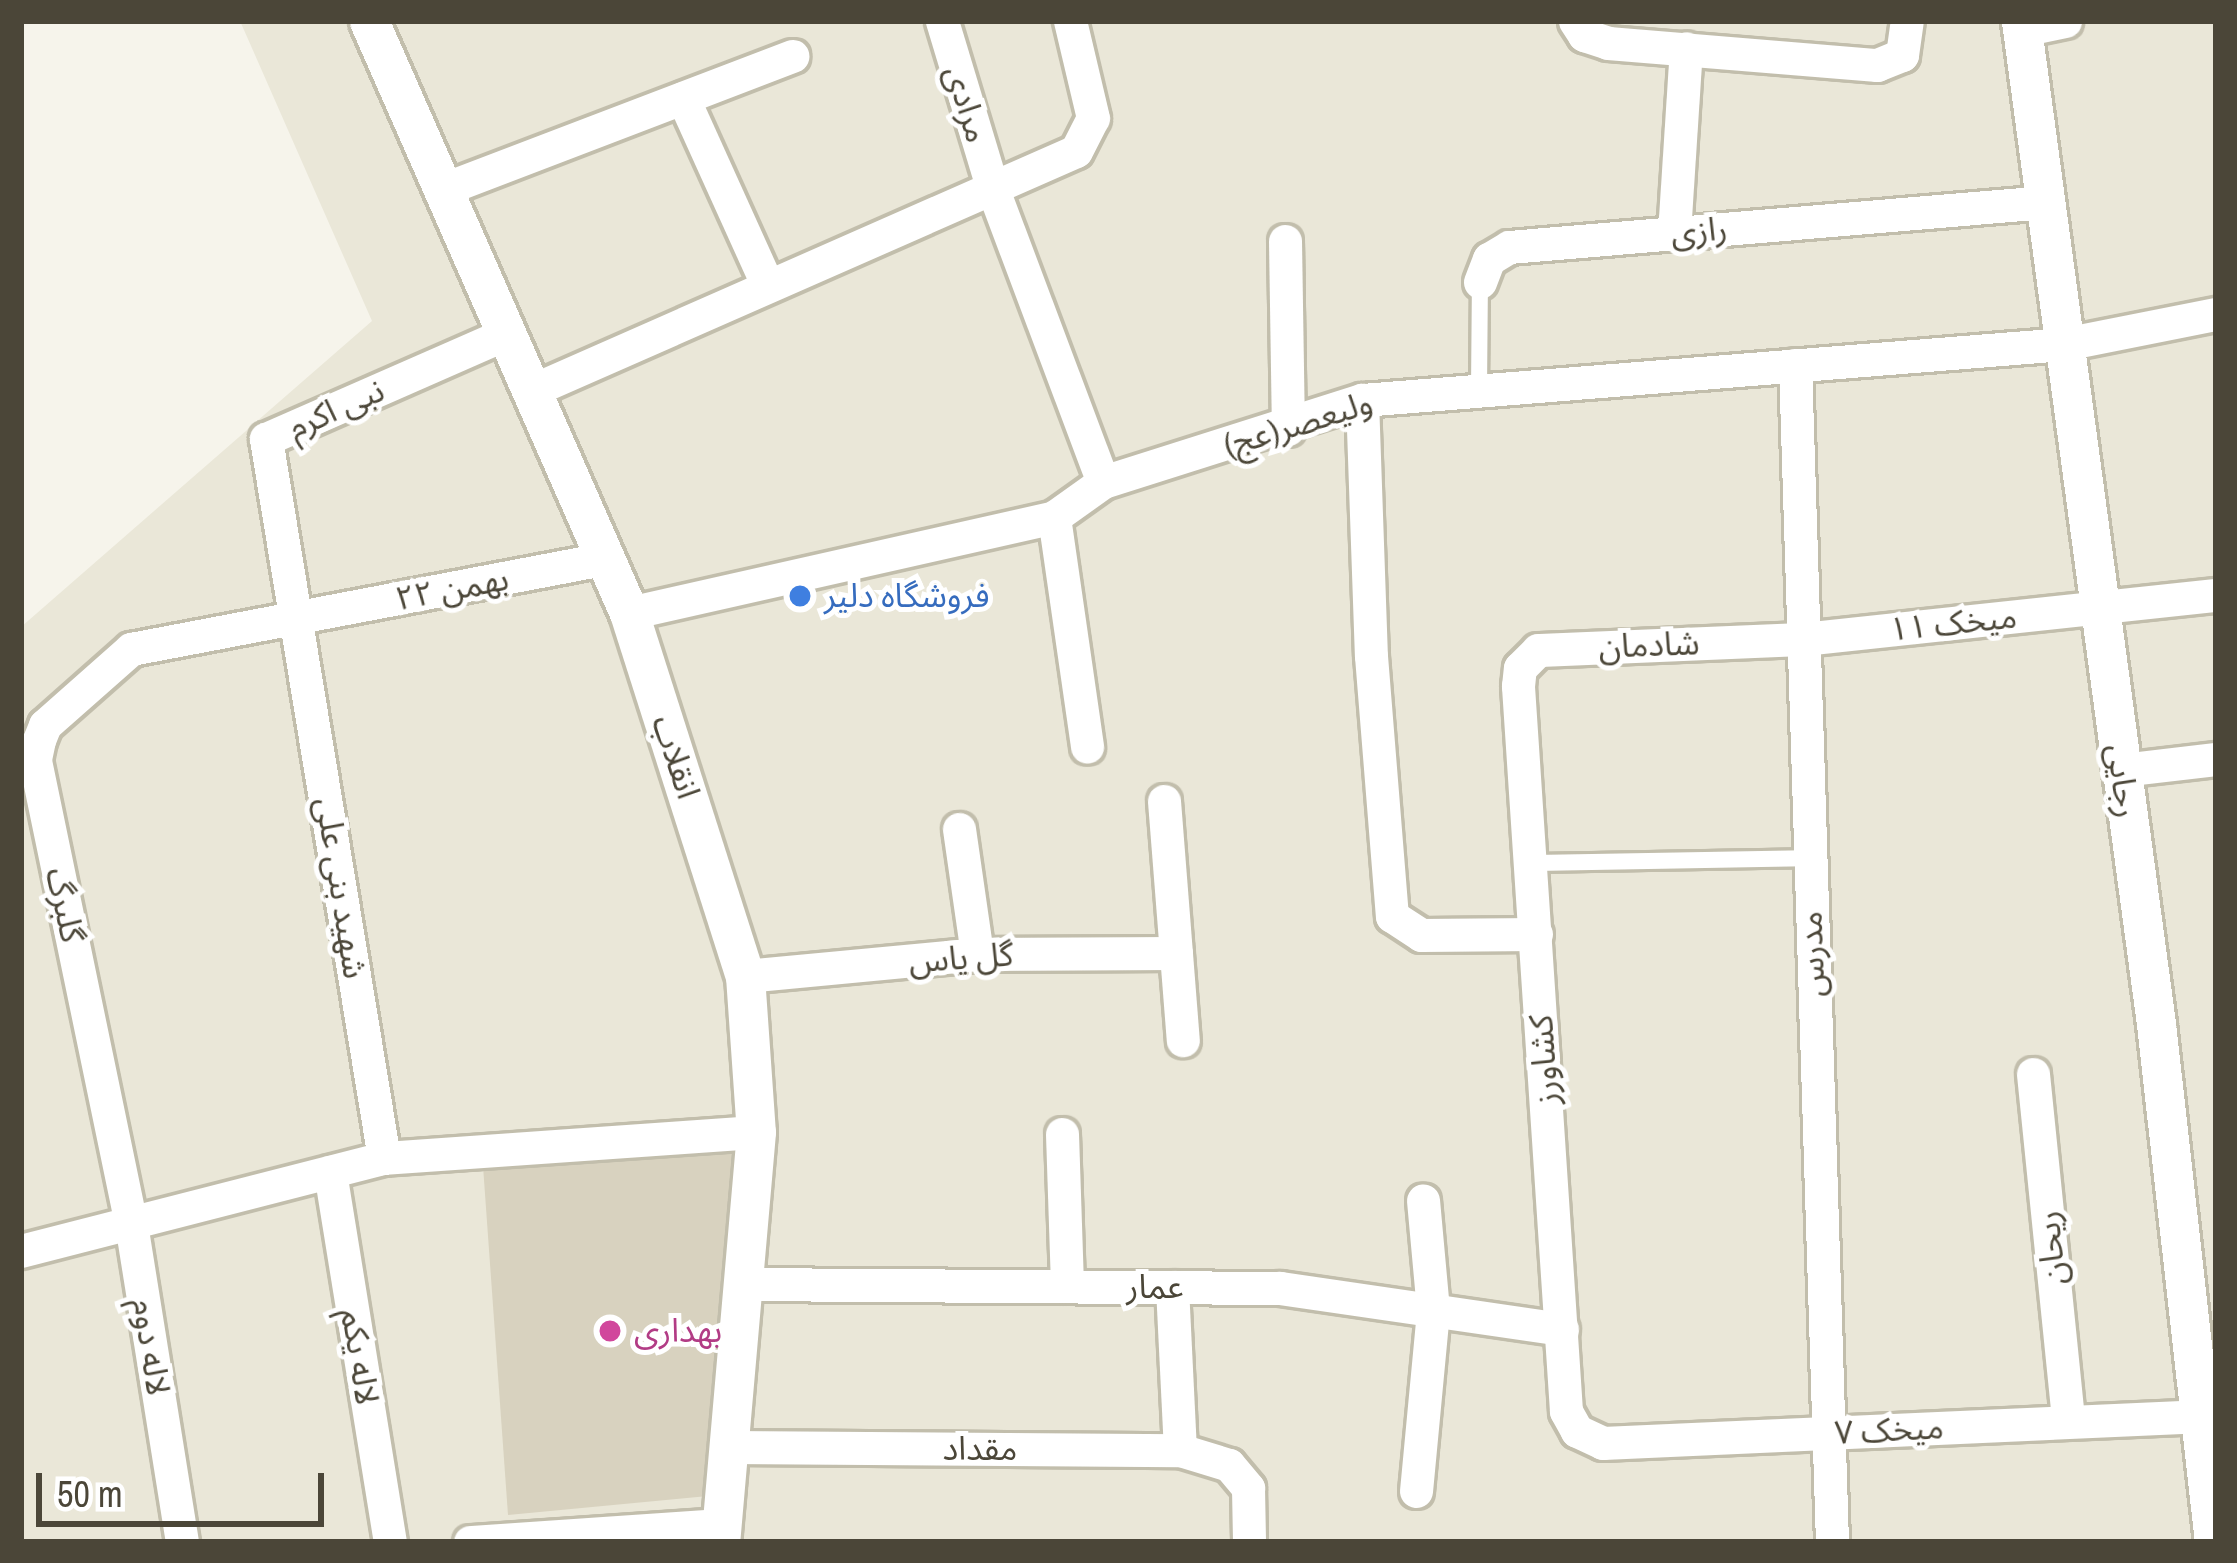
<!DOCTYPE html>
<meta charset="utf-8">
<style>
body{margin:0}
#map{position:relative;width:2237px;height:1563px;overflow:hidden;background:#f6f4eb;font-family:"Archivo Narrow","Noto Sans Arabic",sans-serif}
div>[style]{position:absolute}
.residential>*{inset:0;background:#eae7d8}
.building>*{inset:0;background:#d8d2bf}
.roads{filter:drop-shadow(3px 0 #c2beac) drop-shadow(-3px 0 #c2beac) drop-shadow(0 3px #c2beac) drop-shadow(0 -3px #c2beac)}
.service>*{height:16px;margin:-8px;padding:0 8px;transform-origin:8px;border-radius:8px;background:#fff}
.minor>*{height:33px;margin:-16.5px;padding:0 16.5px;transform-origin:16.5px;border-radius:16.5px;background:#fff}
.tertiary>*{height:39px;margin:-19.5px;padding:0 19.5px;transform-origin:19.5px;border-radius:19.5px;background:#fff}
.dots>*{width:33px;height:33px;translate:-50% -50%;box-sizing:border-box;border:6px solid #fff;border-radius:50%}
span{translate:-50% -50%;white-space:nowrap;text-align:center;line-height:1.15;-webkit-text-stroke:10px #fff;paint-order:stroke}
.street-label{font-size:33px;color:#4b4638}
.shop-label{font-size:33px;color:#366cbe}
.left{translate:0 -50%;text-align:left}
.hotel-label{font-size:33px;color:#b23c85}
.frame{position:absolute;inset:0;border:24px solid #4b4638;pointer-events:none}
.scale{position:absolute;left:36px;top:1473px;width:288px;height:54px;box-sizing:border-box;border:6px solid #4b4638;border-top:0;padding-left:15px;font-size:36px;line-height:42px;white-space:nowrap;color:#4b4638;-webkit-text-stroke:9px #fff;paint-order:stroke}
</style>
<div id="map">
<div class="residential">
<i style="clip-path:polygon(240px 21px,2216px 21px,2216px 1542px,21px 1542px,21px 627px,372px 321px)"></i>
</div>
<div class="building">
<i style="clip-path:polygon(743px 1150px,708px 1496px,508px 1515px,483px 1166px)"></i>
</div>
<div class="roads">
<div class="service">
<i style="left:1479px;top:390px;width:108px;rotate:-89.5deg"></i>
<i style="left:1529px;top:863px;width:281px;rotate:-1deg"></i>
</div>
<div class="minor">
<i style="left:942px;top:21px;width:173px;rotate:73.2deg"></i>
<i style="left:992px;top:187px;width:315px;rotate:69.4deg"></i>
<i style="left:1575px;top:21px;width:17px;rotate:57deg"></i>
<i style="left:1584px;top:35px;width:25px;rotate:18deg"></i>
<i style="left:1608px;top:43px;width:270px;rotate:4.7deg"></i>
<i style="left:1877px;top:65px;width:27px;rotate:-22deg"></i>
<i style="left:1902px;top:55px;width:34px;rotate:-82deg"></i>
<i style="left:2022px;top:30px;width:44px;rotate:-11.8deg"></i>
<i style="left:683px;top:98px;width:206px;rotate:65.7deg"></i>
<i style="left:444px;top:189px;width:373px;rotate:-20.9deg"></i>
<i style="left:1674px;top:233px;width:185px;rotate:-86.3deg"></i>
<i style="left:1285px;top:241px;width:188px;rotate:89.1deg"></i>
<i style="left:1480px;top:282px;width:25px;rotate:-69deg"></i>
<i style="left:1489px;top:259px;width:23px;rotate:-31deg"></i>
<i style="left:1509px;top:247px;width:539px;rotate:-4.79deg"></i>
<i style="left:1795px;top:365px;width:1178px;rotate:88.2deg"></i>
<i style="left:533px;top:390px;width:593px;rotate:-23.76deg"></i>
<i style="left:1076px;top:151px;width:37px;rotate:-63deg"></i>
<i style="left:1093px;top:118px;width:100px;rotate:-103.3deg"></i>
<i style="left:1362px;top:400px;width:256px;rotate:88deg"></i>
<i style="left:1371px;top:656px;width:261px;rotate:85.4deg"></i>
<i style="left:1392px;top:916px;width:35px;rotate:33deg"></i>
<i style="left:1421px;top:935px;width:115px;rotate:-0.5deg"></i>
<i style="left:1054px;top:517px;width:232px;rotate:81.8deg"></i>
<i style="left:629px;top:613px;width:436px;rotate:-12.7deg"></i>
<i style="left:1054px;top:517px;width:60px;rotate:-35.5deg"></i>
<i style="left:1103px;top:482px;width:272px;rotate:-17.6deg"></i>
<i style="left:1362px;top:400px;width:704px;rotate:-4.56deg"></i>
<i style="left:2064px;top:344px;width:155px;rotate:-11.2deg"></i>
<i style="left:2122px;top:770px;width:95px;rotate:-6.7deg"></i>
<i style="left:1164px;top:801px;width:240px;rotate:85.5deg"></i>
<i style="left:959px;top:829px;width:126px;rotate:81.8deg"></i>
<i style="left:745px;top:976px;width:233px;rotate:-5.4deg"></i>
<i style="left:977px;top:954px;width:199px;rotate:-0.3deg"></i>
<i style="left:2033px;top:1074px;width:349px;rotate:84.2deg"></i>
<i style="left:1062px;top:1134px;width:152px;rotate:88.1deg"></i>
<i style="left:384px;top:1158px;width:729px;rotate:-99.32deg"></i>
<i style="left:266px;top:439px;width:264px;rotate:-23.7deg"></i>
<i style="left:330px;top:1172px;width:375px;rotate:80.8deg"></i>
<i style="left:21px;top:1251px;width:375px;rotate:-14.4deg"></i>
<i style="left:384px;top:1158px;width:373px;rotate:-4deg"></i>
<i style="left:744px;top:1284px;width:536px;rotate:0.43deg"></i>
<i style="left:1280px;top:1288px;width:285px;rotate:8.3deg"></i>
<i style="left:1172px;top:1287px;width:163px;rotate:87.2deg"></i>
<i style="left:2204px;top:1416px;width:602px;rotate:177.43deg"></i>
<i style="left:1603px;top:1443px;width:29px;rotate:-155deg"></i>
<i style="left:1577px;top:1431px;width:23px;rotate:-119deg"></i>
<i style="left:1566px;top:1411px;width:727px;rotate:-93.79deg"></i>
<i style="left:1518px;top:686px;width:18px;rotate:-84deg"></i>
<i style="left:1520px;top:668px;width:25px;rotate:-45deg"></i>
<i style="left:1538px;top:650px;width:265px;rotate:-2.4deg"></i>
<i style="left:1803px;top:639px;width:415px;rotate:-6.1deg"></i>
<i style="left:729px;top:1447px;width:451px;rotate:0.4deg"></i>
<i style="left:1180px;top:1450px;width:51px;rotate:17deg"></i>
<i style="left:1229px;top:1465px;width:30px;rotate:50deg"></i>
<i style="left:1248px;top:1488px;width:54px;rotate:88.9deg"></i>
<i style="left:1416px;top:1491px;width:182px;rotate:-84.6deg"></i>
<i style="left:1433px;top:1310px;width:110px;rotate:-95.2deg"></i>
<i style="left:182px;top:1542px;width:322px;rotate:-99.1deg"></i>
<i style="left:131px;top:1224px;width:475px;rotate:-101.7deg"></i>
<i style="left:35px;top:759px;width:19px;rotate:-78deg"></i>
<i style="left:39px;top:740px;width:16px;rotate:-68deg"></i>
<i style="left:45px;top:725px;width:115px;rotate:-41.5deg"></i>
<i style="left:131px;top:649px;width:482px;rotate:-10.8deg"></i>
<i style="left:470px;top:1542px;width:253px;rotate:-3.9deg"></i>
</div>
<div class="tertiary">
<i style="left:369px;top:21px;width:647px;rotate:66.29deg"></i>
<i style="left:629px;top:613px;width:381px;rotate:72.3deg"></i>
<i style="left:745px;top:976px;width:156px;rotate:86deg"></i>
<i style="left:756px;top:1132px;width:412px;rotate:95deg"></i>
<i style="left:2021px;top:21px;width:1012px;rotate:82.33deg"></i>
<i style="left:2156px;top:1024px;width:521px;rotate:83.61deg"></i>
</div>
</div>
<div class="dots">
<i style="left:800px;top:596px;background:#3f7fe0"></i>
<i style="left:610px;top:1331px;background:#d1479c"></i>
</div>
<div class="street-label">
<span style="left:967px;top:104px;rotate:73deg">مرادی</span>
<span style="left:1699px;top:231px;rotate:-5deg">رازی</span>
<span style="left:336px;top:409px;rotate:-24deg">نبی اکرم</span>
<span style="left:1298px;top:424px;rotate:-17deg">ولیعصر(عج)</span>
<span style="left:452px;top:589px;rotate:-11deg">۲۲ بهمن</span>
<span style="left:1953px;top:623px;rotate:-6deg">میخک ۱۱</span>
<span style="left:1649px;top:645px;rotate:-2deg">شادمان</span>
<span style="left:676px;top:757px;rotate:72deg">انقلاب</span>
<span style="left:2123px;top:781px;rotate:83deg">رجایی</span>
<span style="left:341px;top:888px;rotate:81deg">شهید بنی علی</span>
<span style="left:65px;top:905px;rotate:78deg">گلبرگ</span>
<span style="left:1812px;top:954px;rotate:-92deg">مدرس</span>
<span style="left:961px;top:958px;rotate:-4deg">گل یاس</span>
<span style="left:1544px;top:1060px;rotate:-94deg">کشاورز</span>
<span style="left:2051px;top:1248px;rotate:-96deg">ریحان</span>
<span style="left:1155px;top:1287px">عمار</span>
<span style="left:151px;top:1347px;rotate:81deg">لاله دوم</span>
<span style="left:360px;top:1357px;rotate:81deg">لاله یکم</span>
<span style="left:1889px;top:1430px;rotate:-3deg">میخک ۷</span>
<span style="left:980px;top:1449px">مقداد</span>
</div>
<div class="shop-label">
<span class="left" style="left:824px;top:596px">فروشگاه دلیر</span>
</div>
<div class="hotel-label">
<span class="left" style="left:634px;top:1331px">بهداری</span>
</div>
<div class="frame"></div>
<div class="scale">50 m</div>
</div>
